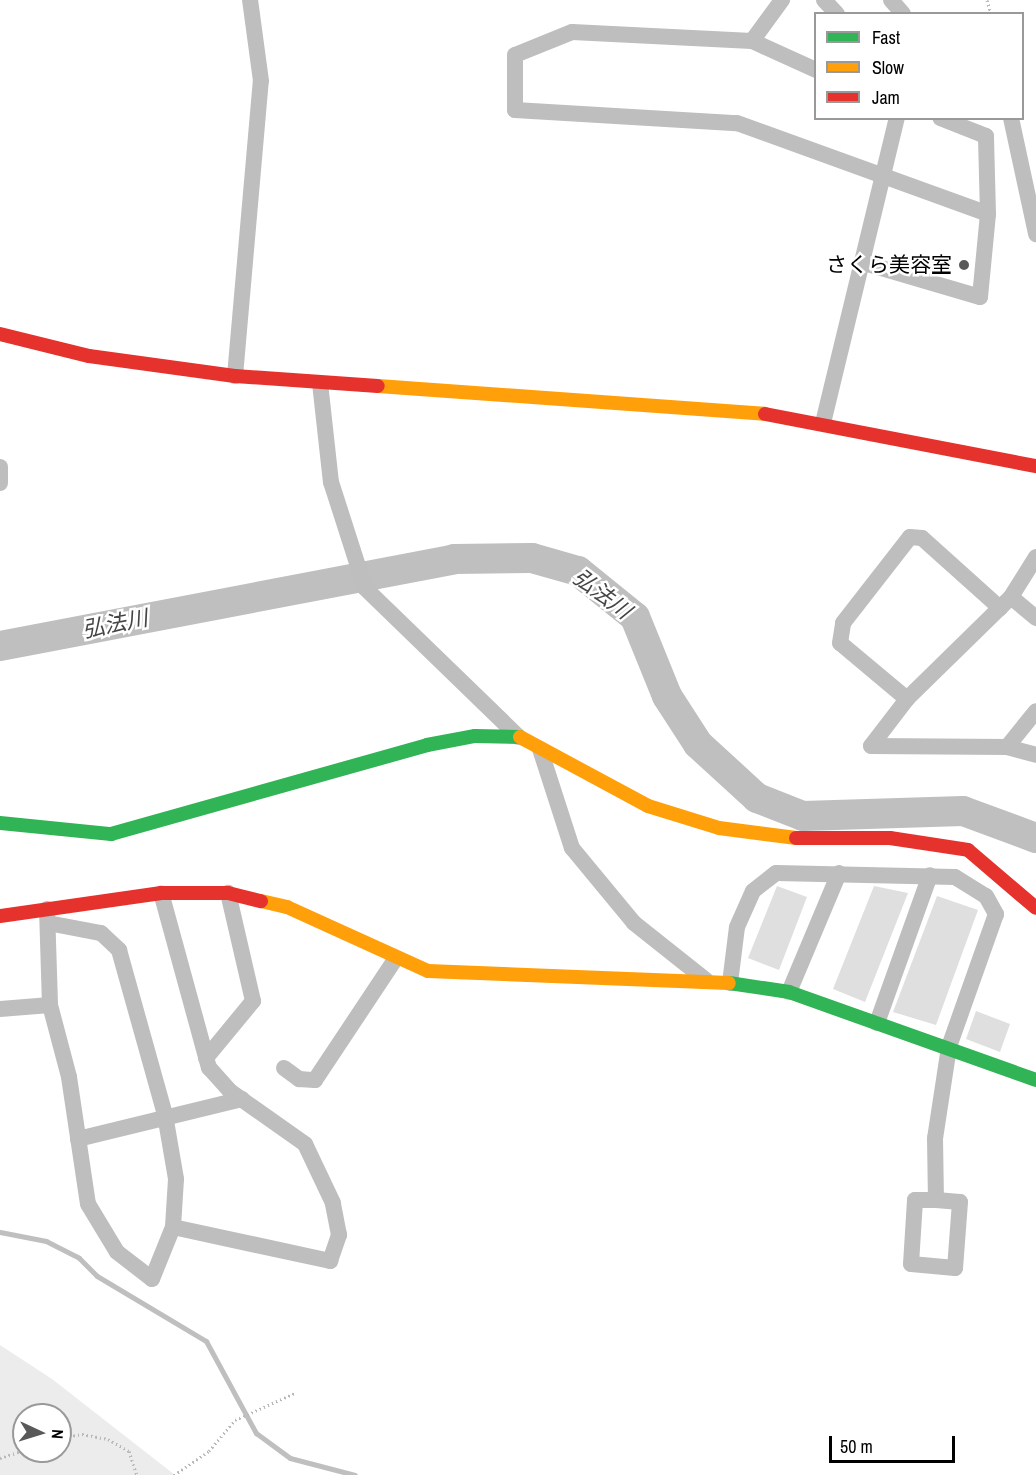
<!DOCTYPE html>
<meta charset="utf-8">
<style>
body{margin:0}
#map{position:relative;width:1036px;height:1475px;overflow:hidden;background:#fff;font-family:"Archivo Narrow","Noto Sans JP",sans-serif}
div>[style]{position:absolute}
.green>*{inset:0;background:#ececec}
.stream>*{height:5px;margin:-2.5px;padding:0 2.5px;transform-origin:2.5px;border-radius:2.5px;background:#bfbfbf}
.river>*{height:30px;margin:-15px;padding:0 15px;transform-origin:15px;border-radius:15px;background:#bfbfbf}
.building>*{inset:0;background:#dfdfdf}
.path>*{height:3px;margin-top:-1.5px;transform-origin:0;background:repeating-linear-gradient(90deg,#b9b9b9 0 1.5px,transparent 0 4.5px)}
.street>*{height:16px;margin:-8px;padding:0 8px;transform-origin:8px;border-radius:8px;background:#bebebe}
.fast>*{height:14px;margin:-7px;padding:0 7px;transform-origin:7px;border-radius:7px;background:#30b455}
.slow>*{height:14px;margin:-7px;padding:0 7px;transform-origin:7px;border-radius:7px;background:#ff9f0a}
.jam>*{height:14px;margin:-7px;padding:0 7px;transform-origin:7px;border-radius:7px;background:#e5322d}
.dots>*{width:16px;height:16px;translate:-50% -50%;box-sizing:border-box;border:3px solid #fff;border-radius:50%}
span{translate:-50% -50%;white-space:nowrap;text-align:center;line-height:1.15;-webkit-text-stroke:5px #fff;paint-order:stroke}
.poi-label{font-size:21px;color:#000}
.right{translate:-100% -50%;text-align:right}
.water-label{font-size:22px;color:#444;font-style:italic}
.legend{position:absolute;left:814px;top:12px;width:210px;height:108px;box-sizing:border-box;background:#fff;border:2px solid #999;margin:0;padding:8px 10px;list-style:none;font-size:18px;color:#000}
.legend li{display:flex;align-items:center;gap:12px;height:30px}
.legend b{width:30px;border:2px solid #999}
.north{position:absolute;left:12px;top:1403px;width:60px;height:60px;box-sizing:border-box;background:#fff;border:2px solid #999;border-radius:50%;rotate:94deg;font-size:16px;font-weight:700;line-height:24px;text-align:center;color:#000}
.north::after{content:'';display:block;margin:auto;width:21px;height:27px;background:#595959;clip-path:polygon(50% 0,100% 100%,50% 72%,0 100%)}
.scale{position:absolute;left:829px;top:1436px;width:126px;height:27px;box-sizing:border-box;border:3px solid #000;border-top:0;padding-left:8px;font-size:18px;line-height:21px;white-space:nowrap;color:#000;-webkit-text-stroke:4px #fff;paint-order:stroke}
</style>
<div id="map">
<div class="green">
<i style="clip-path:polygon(evenodd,0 1345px,52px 1379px,175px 1475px,0 1475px,0 1345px,24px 1415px,60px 1415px,60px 1451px,24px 1451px,24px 1415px)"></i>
</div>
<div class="stream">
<i style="left:0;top:1232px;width:47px;rotate:11.1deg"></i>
<i style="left:46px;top:1241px;width:37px;rotate:27deg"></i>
<i style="left:79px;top:1258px;width:25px;rotate:45deg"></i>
<i style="left:97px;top:1276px;width:127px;rotate:30.8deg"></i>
<i style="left:206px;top:1341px;width:105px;rotate:61.5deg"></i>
<i style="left:256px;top:1433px;width:42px;rotate:36.3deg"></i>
<i style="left:290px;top:1458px;width:67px;rotate:14.7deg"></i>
</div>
<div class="river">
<i style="left:0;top:646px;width:462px;rotate:-10.8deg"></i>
<i style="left:454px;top:559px;width:78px;rotate:-0.7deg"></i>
<i style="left:532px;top:558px;width:48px;rotate:15.8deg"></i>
<i style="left:578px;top:571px;width:73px;rotate:38.9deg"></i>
<i style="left:635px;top:617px;width:85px;rotate:67.9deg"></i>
<i style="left:667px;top:696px;width:57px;rotate:57.1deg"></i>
<i style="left:698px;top:744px;width:80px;rotate:42.5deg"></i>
<i style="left:757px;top:798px;width:49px;rotate:21.4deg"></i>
<i style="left:803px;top:816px;width:160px;rotate:-1.8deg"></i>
<i style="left:963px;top:811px;width:78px;rotate:20.3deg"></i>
</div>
<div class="building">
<i style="clip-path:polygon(777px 886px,807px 897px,779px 970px,748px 958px)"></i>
<i style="clip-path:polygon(874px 886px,908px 893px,865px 1002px,833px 989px)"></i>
<i style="clip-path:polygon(937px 896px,978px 910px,936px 1025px,893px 1012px)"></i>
<i style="clip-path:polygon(976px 1011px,1010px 1024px,1000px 1052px,966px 1039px)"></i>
</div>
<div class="path">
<i style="left:987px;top:0;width:15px;rotate:74deg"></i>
<i style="left:60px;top:1438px;width:22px;rotate:-10deg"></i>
<i style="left:82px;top:1434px;width:26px;rotate:11deg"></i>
<i style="left:108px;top:1439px;width:24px;rotate:30deg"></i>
<i style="left:129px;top:1451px;width:25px;rotate:72deg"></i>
<i style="left:0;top:1458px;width:25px;rotate:-18deg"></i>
<i style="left:174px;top:1475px;width:42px;rotate:-34.4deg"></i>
<i style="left:209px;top:1451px;width:40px;rotate:-50deg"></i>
<i style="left:235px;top:1420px;width:66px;rotate:-24.2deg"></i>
</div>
<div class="street">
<i style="left:824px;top:0;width:19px;rotate:47deg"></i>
<i style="left:891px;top:0;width:18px;rotate:49deg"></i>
<i style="left:752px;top:41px;width:51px;rotate:-53.8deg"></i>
<i style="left:816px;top:70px;width:70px;rotate:-155.6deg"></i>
<i style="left:752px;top:41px;width:180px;rotate:-177.1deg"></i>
<i style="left:572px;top:32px;width:61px;rotate:158deg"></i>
<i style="left:515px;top:55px;width:55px;rotate:90deg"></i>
<i style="left:515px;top:110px;width:222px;rotate:3.4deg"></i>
<i style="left:737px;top:123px;width:267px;rotate:19.9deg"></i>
<i style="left:988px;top:214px;width:78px;rotate:-91.5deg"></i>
<i style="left:986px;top:136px;width:49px;rotate:-158.6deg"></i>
<i style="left:1011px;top:118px;width:119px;rotate:77.8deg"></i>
<i style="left:861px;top:262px;width:124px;rotate:16.4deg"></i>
<i style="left:980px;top:297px;width:83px;rotate:-84.5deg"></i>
<i style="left:235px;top:376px;width:296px;rotate:-85deg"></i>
<i style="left:261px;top:81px;width:82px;rotate:-97.7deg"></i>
<i style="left:320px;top:383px;width:100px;rotate:83.7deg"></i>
<i style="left:331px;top:482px;width:111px;rotate:72.2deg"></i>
<i style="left:365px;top:588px;width:214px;rotate:44.1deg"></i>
<i style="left:823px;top:423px;width:314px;rotate:-76.4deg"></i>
<i style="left:0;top:467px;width:16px;rotate:90deg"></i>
<i style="left:1036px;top:557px;width:47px;rotate:122deg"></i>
<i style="left:1011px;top:597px;width:146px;rotate:135.6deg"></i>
<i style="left:907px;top:699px;width:59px;rotate:127.5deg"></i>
<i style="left:871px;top:746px;width:136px;rotate:0.4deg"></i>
<i style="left:1007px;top:747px;width:30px;rotate:15deg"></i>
<i style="left:1011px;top:597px;width:33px;rotate:40deg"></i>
<i style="left:907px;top:699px;width:87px;rotate:-140.1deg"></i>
<i style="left:840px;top:643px;width:20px;rotate:-81deg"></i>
<i style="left:843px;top:623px;width:109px;rotate:-52.1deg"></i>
<i style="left:910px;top:537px;width:12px;rotate:5deg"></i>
<i style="left:922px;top:538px;width:105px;rotate:41.9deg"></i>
<i style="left:1007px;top:747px;width:46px;rotate:-51.1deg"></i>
<i style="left:540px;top:749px;width:104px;rotate:72.1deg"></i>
<i style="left:572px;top:848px;width:97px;rotate:50.4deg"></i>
<i style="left:634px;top:923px;width:92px;rotate:38.4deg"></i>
<i style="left:47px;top:909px;width:96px;rotate:88.2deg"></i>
<i style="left:50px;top:1005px;width:74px;rotate:75.2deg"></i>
<i style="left:69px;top:1077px;width:128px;rotate:81.5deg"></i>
<i style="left:88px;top:1204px;width:56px;rotate:58.9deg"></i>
<i style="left:117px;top:1252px;width:44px;rotate:37.6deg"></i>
<i style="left:152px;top:1279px;width:56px;rotate:-68deg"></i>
<i style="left:173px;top:1227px;width:161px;rotate:12.2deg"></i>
<i style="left:330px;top:1261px;width:28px;rotate:-71deg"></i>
<i style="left:339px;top:1235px;width:33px;rotate:-101deg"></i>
<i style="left:333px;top:1203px;width:65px;rotate:-115.4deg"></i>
<i style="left:305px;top:1144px;width:92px;rotate:-144.8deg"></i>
<i style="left:230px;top:1091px;width:31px;rotate:-132deg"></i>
<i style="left:209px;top:1068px;width:181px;rotate:-105.3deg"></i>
<i style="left:48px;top:923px;width:54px;rotate:10.7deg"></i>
<i style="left:101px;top:933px;width:25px;rotate:43deg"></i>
<i style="left:119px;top:950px;width:171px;rotate:74.4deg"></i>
<i style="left:165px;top:1115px;width:65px;rotate:80.2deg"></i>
<i style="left:176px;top:1179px;width:48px;rotate:93.6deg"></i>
<i style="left:730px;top:983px;width:56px;rotate:-82.9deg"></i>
<i style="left:737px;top:927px;width:39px;rotate:-66deg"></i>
<i style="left:753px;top:891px;width:29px;rotate:-38deg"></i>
<i style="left:776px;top:873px;width:179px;rotate:1.3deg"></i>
<i style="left:955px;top:877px;width:36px;rotate:32deg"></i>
<i style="left:986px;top:896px;width:21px;rotate:61deg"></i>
<i style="left:996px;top:914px;width:141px;rotate:109.5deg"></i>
<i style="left:949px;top:1047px;width:92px;rotate:98.7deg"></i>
<i style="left:935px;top:1138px;width:62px;rotate:89.1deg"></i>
<i style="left:936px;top:1200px;width:24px;rotate:5deg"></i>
<i style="left:960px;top:1202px;width:66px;rotate:94.3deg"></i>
<i style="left:955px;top:1268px;width:44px;rotate:-174.8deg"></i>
<i style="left:911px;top:1264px;width:64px;rotate:-86.4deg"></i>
<i style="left:915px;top:1200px;width:21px"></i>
<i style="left:789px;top:992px;width:129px;rotate:-67.2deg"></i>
<i style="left:0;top:1009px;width:50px;rotate:-4.6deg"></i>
<i style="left:877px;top:1023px;width:157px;rotate:-70.3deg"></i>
<i style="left:206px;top:1058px;width:74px;rotate:-50.5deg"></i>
<i style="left:253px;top:1001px;width:111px;rotate:-103deg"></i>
<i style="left:284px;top:1068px;width:19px;rotate:36deg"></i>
<i style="left:299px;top:1079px;width:16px;rotate:4deg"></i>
<i style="left:315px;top:1080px;width:146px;rotate:-56.4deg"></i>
<i style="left:78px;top:1139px;width:169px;rotate:-13.7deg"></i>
</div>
<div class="fast">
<i style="left:0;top:823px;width:112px;rotate:5.7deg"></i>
<i style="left:111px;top:834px;width:328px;rotate:-15.7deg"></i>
<i style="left:427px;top:745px;width:49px;rotate:-10.6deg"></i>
<i style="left:475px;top:736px;width:45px;rotate:1.3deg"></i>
<i style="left:729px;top:983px;width:61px;rotate:8.5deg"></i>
<i style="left:789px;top:992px;width:262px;rotate:19.6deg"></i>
</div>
<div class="slow">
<i style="left:378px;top:386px;width:388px;rotate:4.1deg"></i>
<i style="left:520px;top:737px;width:145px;rotate:28.3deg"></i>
<i style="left:648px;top:806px;width:74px;rotate:17.2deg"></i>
<i style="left:719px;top:828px;width:78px;rotate:7.4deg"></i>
<i style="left:261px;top:901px;width:27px;rotate:13deg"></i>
<i style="left:287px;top:907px;width:155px;rotate:24.4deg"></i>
<i style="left:428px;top:971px;width:301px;rotate:2.3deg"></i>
</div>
<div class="jam">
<i style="left:0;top:334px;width:92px;rotate:13.9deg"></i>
<i style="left:89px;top:356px;width:147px;rotate:7.8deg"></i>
<i style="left:235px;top:376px;width:143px;rotate:4deg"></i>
<i style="left:765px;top:414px;width:276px;rotate:10.9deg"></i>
<i style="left:796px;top:838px;width:94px"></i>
<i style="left:890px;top:838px;width:79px;rotate:8.7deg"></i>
<i style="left:968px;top:850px;width:89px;rotate:40.5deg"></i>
<i style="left:0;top:916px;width:163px;rotate:-8.1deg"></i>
<i style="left:161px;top:893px;width:67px"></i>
<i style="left:228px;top:893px;width:34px;rotate:14deg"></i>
</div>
<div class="dots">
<i style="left:964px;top:265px;background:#595959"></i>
</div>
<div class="poi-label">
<span class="right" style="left:952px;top:265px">さくら美容室</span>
</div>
<div class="water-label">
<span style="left:602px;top:594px;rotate:37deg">弘法川</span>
<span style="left:115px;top:624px;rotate:-11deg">弘法川</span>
</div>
<ul class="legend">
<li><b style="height:8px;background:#30b455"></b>Fast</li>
<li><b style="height:8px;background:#ff9f0a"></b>Slow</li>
<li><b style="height:8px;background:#e5322d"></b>Jam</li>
</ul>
<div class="north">N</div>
<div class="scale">50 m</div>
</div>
